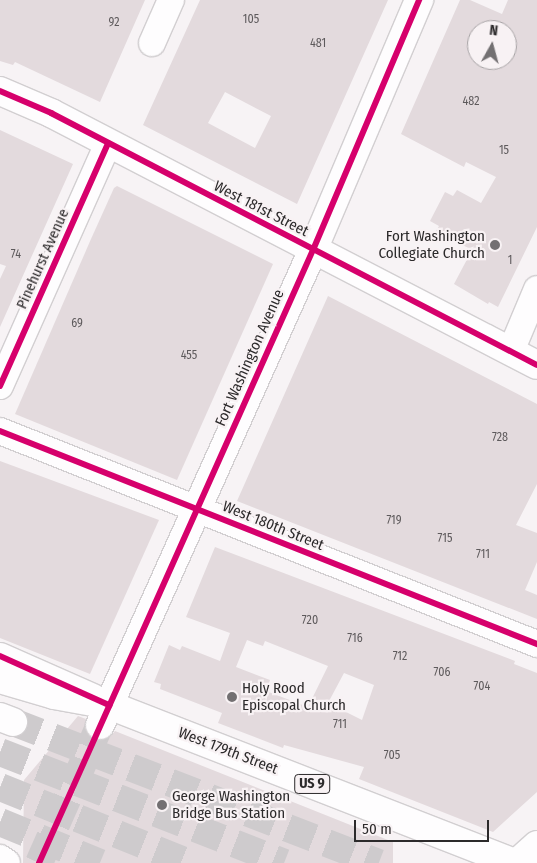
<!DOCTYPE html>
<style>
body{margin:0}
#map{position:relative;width:537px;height:863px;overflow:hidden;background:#f7f3f5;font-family:"Fira Sans Condensed",sans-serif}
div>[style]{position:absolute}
.building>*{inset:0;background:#e3dadd}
.major-tunnel>*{height:28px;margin-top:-14px;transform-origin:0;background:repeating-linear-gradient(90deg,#cecbcd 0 28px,transparent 0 42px)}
.highway-tunnel>*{height:28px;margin-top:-14px;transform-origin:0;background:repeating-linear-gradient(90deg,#cecbcd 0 28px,transparent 0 42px)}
.roads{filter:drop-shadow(1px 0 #d2cfd1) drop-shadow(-1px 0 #d2cfd1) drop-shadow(0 1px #d2cfd1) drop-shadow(0 -1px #d2cfd1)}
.minor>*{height:26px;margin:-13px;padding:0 13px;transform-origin:13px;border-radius:13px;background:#fefdfe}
.major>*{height:28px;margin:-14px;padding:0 14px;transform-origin:14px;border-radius:14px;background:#fefdfe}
.highway>*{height:28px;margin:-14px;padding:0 14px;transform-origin:14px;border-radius:14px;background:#fefdfe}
.cycleway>*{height:6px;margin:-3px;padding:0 3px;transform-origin:3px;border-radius:3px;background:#d6006c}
.dots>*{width:14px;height:14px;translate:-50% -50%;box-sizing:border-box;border:2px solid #f8f2f4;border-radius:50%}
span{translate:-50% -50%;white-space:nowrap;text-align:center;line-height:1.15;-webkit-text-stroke:4.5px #f8f2f4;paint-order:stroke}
.number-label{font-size:12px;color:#5e5a5c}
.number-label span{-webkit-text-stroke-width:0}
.shield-label span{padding:1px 4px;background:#f8f2f4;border:1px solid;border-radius:4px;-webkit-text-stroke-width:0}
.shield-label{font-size:14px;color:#2c2a2b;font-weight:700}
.street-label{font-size:15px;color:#2c2a2b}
.poi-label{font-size:15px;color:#2c2a2b}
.right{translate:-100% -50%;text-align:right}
.left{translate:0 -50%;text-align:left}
.north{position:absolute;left:467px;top:20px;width:50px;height:50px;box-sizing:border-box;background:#f8f2f4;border:1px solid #a6a2a4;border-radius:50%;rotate:7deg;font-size:14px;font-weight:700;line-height:20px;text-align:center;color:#2c2a2b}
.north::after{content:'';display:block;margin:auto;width:18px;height:22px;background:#737072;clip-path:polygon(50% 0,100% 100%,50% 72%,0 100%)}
.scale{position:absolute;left:354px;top:820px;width:135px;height:22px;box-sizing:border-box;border:2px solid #2c2a2b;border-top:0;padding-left:6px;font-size:15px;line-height:18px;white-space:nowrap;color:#2c2a2b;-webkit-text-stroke:4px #f8f2f4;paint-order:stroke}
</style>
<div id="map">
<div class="building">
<i style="clip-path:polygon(0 0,145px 0,100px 102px,15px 62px,13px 65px,0 61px)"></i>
<i style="clip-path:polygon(evenodd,200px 0,388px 0,297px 204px,143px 125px,200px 0,225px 92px,271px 116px,255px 148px,208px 123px,225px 92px)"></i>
<i style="clip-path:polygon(evenodd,460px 0,470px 0,502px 14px,508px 0,537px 0,537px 227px,498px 307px,489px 302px,488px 304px,454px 284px,472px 250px,436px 231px,439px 226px,430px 221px,445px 192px,453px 196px,457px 190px,481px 203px,496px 177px,466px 162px,464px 167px,401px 134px,460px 0,477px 30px,507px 30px,507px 60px,477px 60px,477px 30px)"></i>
<i style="clip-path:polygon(0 130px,73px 164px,0 327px,0 279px,6px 266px,0 264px)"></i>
<i style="clip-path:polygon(117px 186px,273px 264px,177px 480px,15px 414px,91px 239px,114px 188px)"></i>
<i style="clip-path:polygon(328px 296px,537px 404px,537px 484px,516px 525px,537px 533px,537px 562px,525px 590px,537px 595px,537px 619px,237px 501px)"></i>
<i style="clip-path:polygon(0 461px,159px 520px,90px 674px,0 638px)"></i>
<i style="clip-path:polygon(evenodd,215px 547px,515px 661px,514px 664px,537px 673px,537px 792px,493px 832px,359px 779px,364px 767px,284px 745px,283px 748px,218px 723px,222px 713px,160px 689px,161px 684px,154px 682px,169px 645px,180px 650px,182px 646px,220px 661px,230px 633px,186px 617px,215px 547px,247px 640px,263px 646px,265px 641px,328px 666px,308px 707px,266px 691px,270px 680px,236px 667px,247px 640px,215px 547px,344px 673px,374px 685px,362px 720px,328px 703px,344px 673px)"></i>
<i style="clip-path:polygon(78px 716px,86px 719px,85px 727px,87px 734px,94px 739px,101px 741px,109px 738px,115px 731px,393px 842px,393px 863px,23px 863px,24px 780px)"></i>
</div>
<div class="major-tunnel">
<i style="left:39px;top:863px;width:151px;rotate:-66.2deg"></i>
</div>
<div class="highway-tunnel">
<i style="left:13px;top:722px;width:392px;rotate:21.1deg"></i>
<i style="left:0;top:752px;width:305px;rotate:21.3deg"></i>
<i style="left:0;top:787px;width:204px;rotate:21.9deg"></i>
<i style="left:0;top:822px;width:108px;rotate:22.3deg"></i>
</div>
<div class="roads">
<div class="minor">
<i style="left:152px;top:43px;width:47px;rotate:-66.2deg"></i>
<i style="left:511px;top:351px;width:67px;rotate:-67.2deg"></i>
<i style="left:0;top:386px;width:266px;rotate:-66deg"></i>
<i style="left:0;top:431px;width:578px;rotate:21.64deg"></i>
<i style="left:0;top:656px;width:102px;rotate:23.8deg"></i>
</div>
<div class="major">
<i style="left:0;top:91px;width:56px;rotate:23.3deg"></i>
<i style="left:51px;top:113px;width:547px;rotate:27.41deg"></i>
<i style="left:109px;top:705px;width:436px;rotate:21.3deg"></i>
<i style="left:100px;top:725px;width:521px;rotate:-65.85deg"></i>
<i style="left:313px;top:250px;width:272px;rotate:-67deg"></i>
<i style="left:517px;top:863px;width:27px;rotate:-42deg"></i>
</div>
<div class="highway">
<i style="left:0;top:679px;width:56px;rotate:16.5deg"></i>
<i style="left:54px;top:695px;width:56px;rotate:10.3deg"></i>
<i style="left:0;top:717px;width:14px;rotate:21deg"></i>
<i style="left:0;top:859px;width:7px;rotate:34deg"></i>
</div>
</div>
<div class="cycleway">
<i style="left:0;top:91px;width:56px;rotate:23.3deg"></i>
<i style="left:51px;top:113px;width:547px;rotate:27.41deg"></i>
<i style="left:0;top:386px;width:266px;rotate:-66deg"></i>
<i style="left:0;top:431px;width:578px;rotate:21.64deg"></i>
<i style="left:0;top:656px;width:120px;rotate:24.2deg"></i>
<i style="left:39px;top:863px;width:671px;rotate:-65.92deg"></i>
<i style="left:313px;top:250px;width:272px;rotate:-67deg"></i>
</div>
<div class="dots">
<i style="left:495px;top:245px;background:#737072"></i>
<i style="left:232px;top:697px;background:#737072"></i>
<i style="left:162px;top:805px;background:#737072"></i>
</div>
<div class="number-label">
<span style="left:251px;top:20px">105</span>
<span style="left:114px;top:23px">92</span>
<span style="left:318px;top:44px">481</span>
<span style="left:471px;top:102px">482</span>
<span style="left:504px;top:151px">15</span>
<span style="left:16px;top:255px">74</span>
<span style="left:510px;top:261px">1</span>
<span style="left:77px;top:324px">69</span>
<span style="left:189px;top:356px">455</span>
<span style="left:500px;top:438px">728</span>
<span style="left:394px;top:521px">719</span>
<span style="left:445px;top:539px">715</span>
<span style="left:483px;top:555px">711</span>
<span style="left:310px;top:621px">720</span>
<span style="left:355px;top:639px">716</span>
<span style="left:400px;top:657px">712</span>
<span style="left:442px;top:673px">706</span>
<span style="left:482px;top:687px">704</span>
<span style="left:340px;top:725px">711</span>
<span style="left:392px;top:756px">705</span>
</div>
<div class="shield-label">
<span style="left:312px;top:784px">US 9</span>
</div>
<div class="street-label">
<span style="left:261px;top:209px;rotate:27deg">West 181st Street</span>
<span style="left:43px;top:259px;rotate:-66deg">Pinehurst Avenue</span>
<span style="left:250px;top:358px;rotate:-66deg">Fort Washington Avenue</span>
<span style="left:273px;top:526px;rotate:22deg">West 180th Street</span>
<span style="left:228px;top:751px;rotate:21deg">West 179th Street</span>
</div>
<div class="poi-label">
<span class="right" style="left:485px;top:245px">Fort Washington<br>Collegiate Church</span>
<span class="left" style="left:242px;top:697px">Holy Rood<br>Episcopal Church</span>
<span class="left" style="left:172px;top:805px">George Washington<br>Bridge Bus Station</span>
</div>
<div class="north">N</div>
<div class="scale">50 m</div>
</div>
